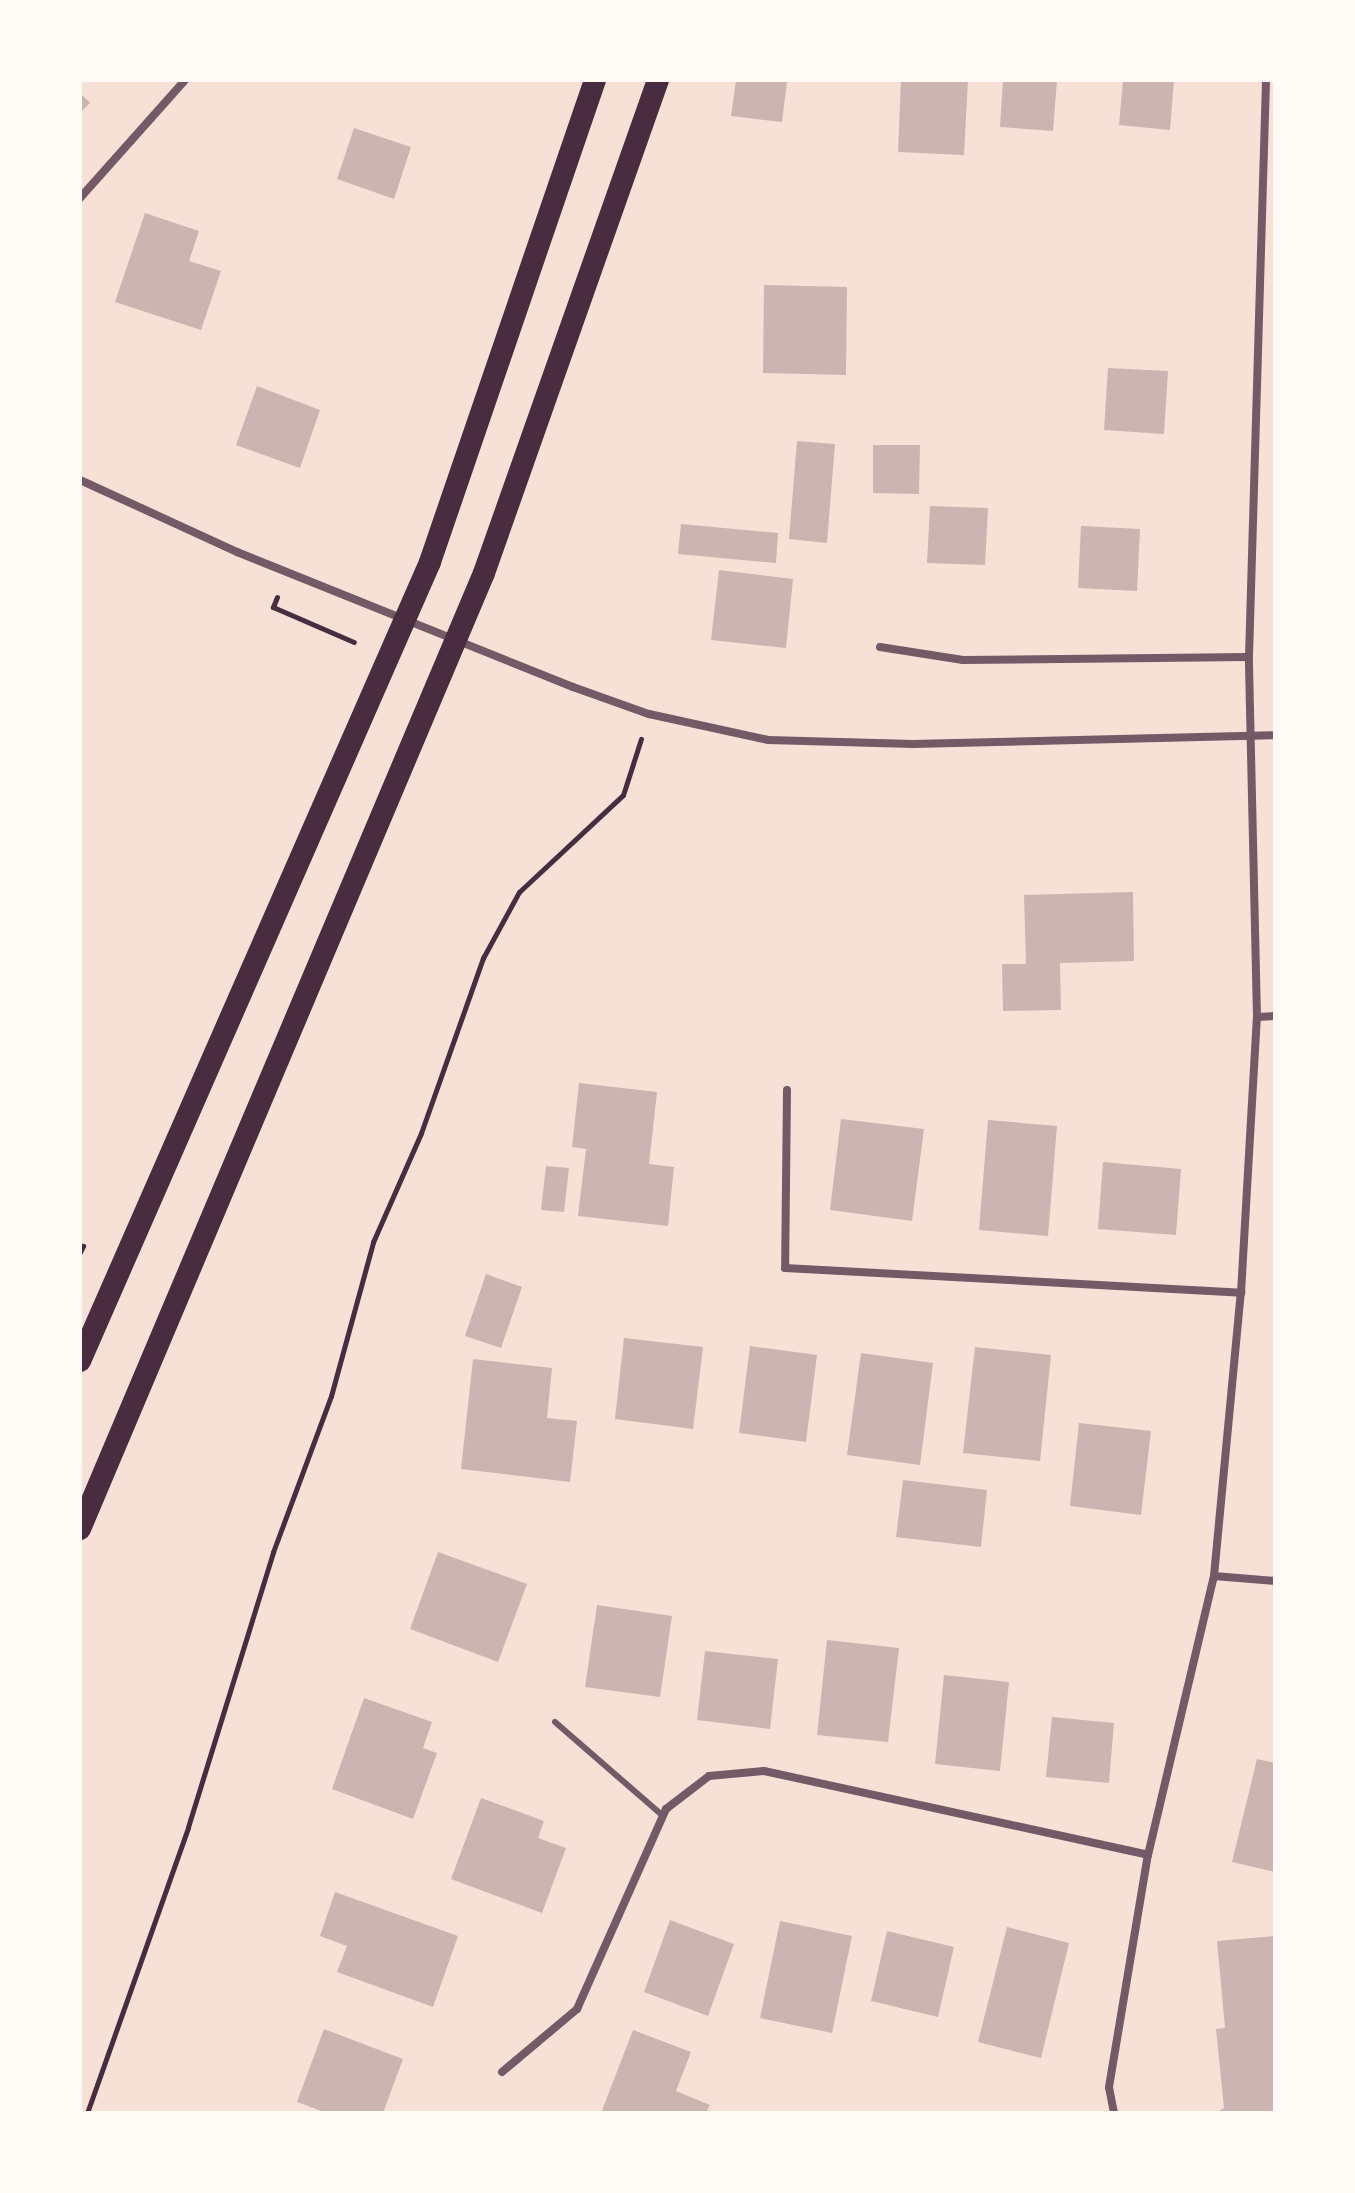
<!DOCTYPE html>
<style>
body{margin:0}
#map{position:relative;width:1355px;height:2193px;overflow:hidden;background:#f7e1d7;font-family:Quicksand,sans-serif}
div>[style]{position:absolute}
.building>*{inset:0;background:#ccb4b1}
.path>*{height:5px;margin:-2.5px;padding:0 2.5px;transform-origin:2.5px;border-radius:2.5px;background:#4a2c40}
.service>*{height:6px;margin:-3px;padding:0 3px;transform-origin:3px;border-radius:3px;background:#755966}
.minor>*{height:8px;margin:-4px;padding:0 4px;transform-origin:4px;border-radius:4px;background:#755966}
.trunk>*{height:22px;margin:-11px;padding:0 11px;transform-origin:11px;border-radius:11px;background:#4a2c40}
span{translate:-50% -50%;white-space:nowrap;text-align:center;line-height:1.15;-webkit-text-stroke:8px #fffaf5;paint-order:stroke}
.frame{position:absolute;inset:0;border:82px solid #fffaf5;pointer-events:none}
</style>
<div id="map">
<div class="building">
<i style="clip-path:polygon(736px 80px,787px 82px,782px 122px,731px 116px)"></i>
<i style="clip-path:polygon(901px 80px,968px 80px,964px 155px,898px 152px)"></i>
<i style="clip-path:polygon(1003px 80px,1057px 80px,1053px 131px,1000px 127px)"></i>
<i style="clip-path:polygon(1123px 80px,1174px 80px,1170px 130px,1119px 125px)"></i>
<i style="clip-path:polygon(80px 93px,90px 103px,80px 113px)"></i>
<i style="clip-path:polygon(354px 128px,411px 147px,394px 199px,337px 179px)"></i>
<i style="clip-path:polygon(145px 213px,199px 231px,189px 261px,221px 271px,201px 330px,115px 302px)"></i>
<i style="clip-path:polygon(764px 285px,847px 287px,846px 375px,763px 373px)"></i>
<i style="clip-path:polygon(1108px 368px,1168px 371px,1164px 434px,1104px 430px)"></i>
<i style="clip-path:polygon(257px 386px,320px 410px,300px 468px,236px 445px)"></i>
<i style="clip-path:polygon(797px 441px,835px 444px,827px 543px,789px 539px)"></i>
<i style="clip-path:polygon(873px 445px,920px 445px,919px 494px,873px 493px)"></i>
<i style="clip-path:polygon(930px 506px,988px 508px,985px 565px,927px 563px)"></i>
<i style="clip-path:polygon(681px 524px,778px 533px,776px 563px,678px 554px)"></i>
<i style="clip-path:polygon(1081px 526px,1140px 529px,1137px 591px,1078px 588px)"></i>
<i style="clip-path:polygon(719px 570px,793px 579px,786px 648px,711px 640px)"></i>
<i style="clip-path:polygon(1133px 892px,1134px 961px,1060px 963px,1061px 1010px,1003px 1011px,1002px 964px,1026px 964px,1024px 895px)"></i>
<i style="clip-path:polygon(579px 1083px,657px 1092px,649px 1164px,674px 1167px,668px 1226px,578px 1216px,586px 1149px,572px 1147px)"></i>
<i style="clip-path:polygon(841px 1119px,924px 1129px,912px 1221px,830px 1210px)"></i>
<i style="clip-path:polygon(988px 1120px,1057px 1126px,1048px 1236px,979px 1230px)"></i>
<i style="clip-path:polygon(1103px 1162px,1181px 1169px,1176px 1235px,1098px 1229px)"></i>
<i style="clip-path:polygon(546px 1166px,569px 1168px,564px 1212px,541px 1210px)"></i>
<i style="clip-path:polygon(486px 1274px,522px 1287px,501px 1348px,465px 1336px)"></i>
<i style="clip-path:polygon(624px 1338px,703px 1347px,693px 1429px,615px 1419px)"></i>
<i style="clip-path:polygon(750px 1346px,817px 1355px,806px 1442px,739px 1433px)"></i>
<i style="clip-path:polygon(975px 1347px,1051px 1355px,1040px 1461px,963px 1453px)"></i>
<i style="clip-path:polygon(861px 1353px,933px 1363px,920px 1465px,847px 1455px)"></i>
<i style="clip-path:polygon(473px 1359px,552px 1368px,547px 1418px,577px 1421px,570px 1482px,461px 1469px)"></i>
<i style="clip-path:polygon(1079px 1423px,1151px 1431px,1141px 1515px,1070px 1506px)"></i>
<i style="clip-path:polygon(903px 1480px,987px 1490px,981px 1547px,896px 1537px)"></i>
<i style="clip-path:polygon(438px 1552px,527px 1584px,498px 1662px,410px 1629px)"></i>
<i style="clip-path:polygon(597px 1605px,672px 1616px,660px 1697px,585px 1687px)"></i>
<i style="clip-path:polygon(827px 1640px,899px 1648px,888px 1742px,817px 1735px)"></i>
<i style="clip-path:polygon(705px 1651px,778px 1659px,770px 1729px,697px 1720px)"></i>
<i style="clip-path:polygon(944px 1675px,1009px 1682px,1000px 1771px,935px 1764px)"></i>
<i style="clip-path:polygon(364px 1698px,432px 1722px,423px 1748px,437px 1753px,413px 1819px,332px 1789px)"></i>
<i style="clip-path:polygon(1052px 1717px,1114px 1723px,1109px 1783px,1046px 1777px)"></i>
<i style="clip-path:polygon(1257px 1759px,1275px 1763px,1275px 1872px,1232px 1862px)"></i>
<i style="clip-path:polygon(481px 1798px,544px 1821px,538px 1838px,566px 1848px,542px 1913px,451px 1879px)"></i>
<i style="clip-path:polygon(335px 1892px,458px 1936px,433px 2007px,337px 1972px,347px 1946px,320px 1936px)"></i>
<i style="clip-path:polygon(670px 1920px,734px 1944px,708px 2016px,644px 1992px)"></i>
<i style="clip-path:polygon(780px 1921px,852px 1936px,832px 2033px,760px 2018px)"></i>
<i style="clip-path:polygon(1007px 1927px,1069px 1943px,1041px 2058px,978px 2042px)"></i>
<i style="clip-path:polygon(887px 1931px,954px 1947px,938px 2017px,871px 2001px)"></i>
<i style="clip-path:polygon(1275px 1936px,1275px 2113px,1216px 2113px,1224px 2108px,1216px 2029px,1225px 2028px,1217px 1941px)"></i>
<i style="clip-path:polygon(324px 2029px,403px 2059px,383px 2113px,327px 2113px,297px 2102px)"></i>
<i style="clip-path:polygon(633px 2030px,691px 2052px,676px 2091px,710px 2105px,706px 2113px,601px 2113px)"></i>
</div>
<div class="path">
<i style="left:277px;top:597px;width:11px;rotate:112deg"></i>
<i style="left:273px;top:607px;width:88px;rotate:23.4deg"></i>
<i style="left:80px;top:1252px;width:7px;rotate:-63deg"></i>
<i style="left:87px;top:2113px;width:303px;rotate:-70.5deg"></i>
<i style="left:188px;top:1827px;width:288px;rotate:-72.8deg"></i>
<i style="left:273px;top:1552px;width:166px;rotate:-69.6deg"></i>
<i style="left:331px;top:1396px;width:160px;rotate:-74.7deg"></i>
<i style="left:373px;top:1242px;width:119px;rotate:-66.2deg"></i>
<i style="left:421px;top:1133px;width:186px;rotate:-70.5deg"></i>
<i style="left:483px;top:958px;width:75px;rotate:-61.4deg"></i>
<i style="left:519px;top:892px;width:142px;rotate:-43deg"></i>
<i style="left:623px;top:795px;width:59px;rotate:-72.2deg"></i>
</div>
<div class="service">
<i style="left:555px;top:1722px;width:143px;rotate:41deg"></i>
</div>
<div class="minor">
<i style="left:80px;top:198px;width:158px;rotate:-48.3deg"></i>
<i style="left:80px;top:480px;width:173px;rotate:24.6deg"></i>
<i style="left:237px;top:552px;width:362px;rotate:21.9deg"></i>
<i style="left:573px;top:687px;width:81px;rotate:19.6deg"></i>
<i style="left:649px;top:714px;width:122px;rotate:12.3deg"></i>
<i style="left:768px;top:740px;width:145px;rotate:1.6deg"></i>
<i style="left:913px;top:744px;width:362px;rotate:-1.4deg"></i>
<i style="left:880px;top:647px;width:84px;rotate:8.9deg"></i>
<i style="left:963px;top:660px;width:286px;rotate:-0.6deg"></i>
<i style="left:1257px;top:1017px;width:18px;rotate:-3deg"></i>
<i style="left:787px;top:1090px;width:178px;rotate:90.6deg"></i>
<i style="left:785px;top:1268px;width:457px;rotate:3.1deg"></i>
<i style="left:1214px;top:1576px;width:61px;rotate:4.7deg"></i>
<i style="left:502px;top:2072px;width:98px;rotate:-40deg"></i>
<i style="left:577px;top:2009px;width:219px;rotate:-66deg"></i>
<i style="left:666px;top:1809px;width:54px;rotate:-37.5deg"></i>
<i style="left:709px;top:1776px;width:55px;rotate:-5.2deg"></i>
<i style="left:764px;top:1771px;width:393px;rotate:12.3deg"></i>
<i style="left:1114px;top:2113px;width:26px;rotate:-101deg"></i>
<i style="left:1109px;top:2087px;width:235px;rotate:-80.5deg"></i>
<i style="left:1148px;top:1855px;width:287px;rotate:-76.7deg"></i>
<i style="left:1214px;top:1576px;width:284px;rotate:-84.6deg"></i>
<i style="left:1241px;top:1293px;width:276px;rotate:-86.7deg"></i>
<i style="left:1257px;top:1017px;width:360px;rotate:-91.3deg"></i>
<i style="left:1249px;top:657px;width:577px;rotate:-88.31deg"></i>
</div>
<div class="trunk">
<i style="left:80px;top:1361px;width:872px;rotate:-66.34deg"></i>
<i style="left:430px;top:562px;width:509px;rotate:-71.1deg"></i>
<i style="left:80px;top:1529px;width:1038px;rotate:-67.09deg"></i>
<i style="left:484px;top:573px;width:523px;rotate:-70.56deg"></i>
</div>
<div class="frame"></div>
</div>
